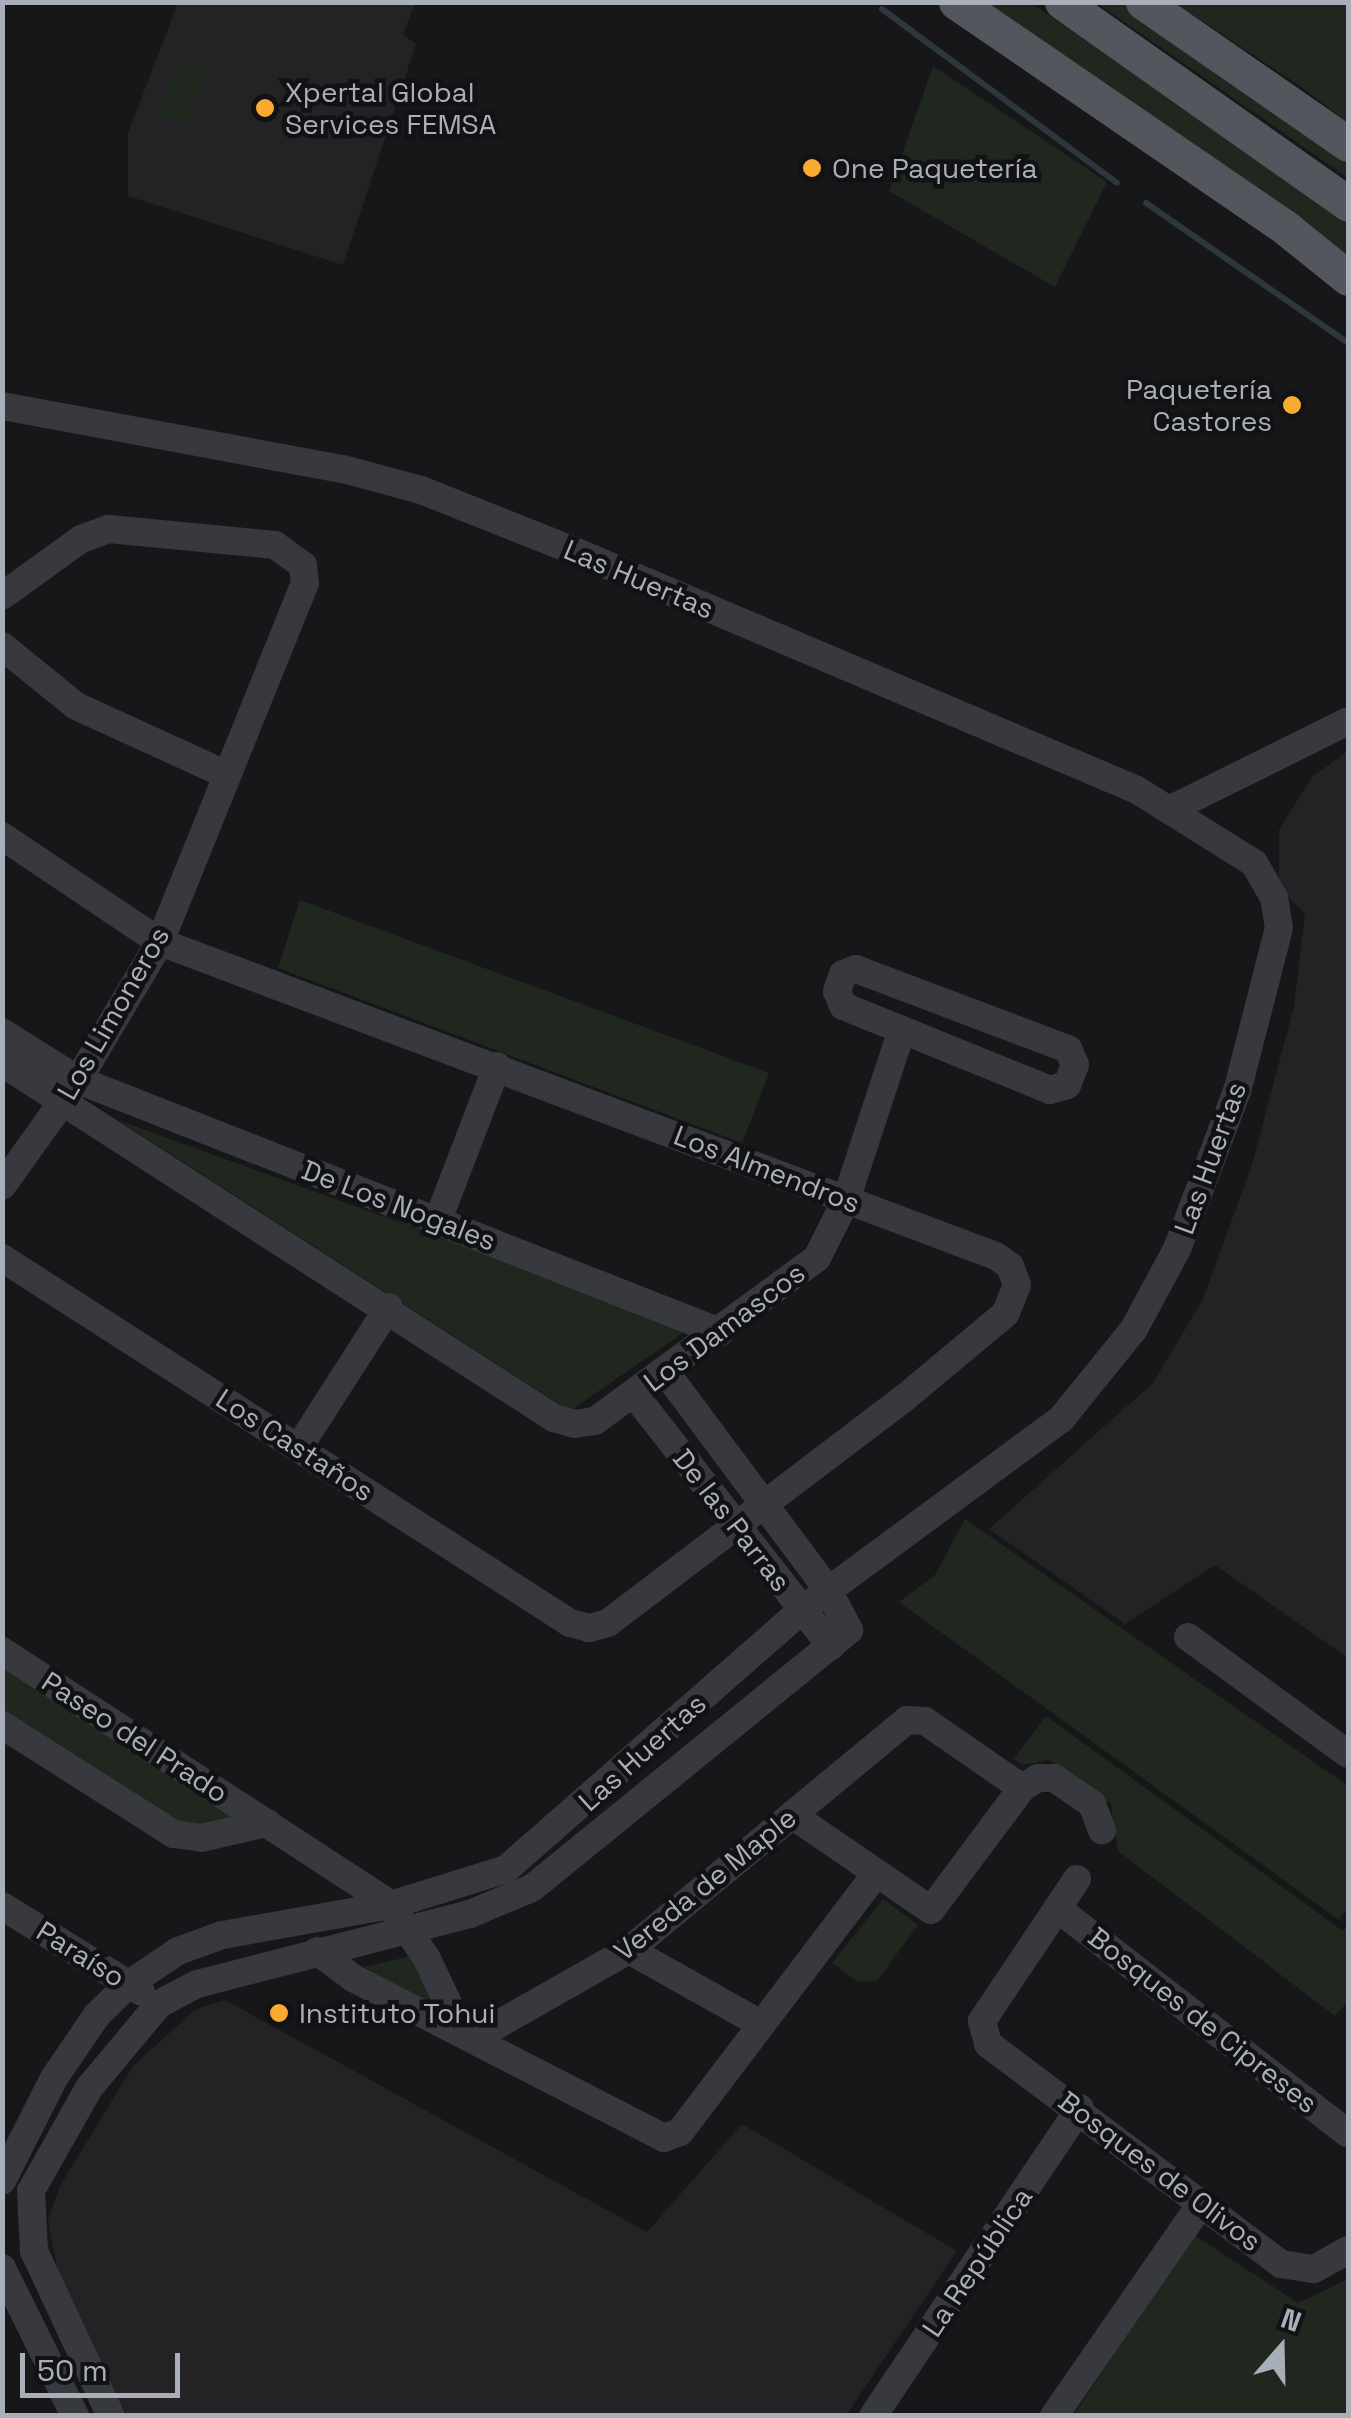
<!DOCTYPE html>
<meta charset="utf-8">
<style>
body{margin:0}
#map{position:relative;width:1351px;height:2418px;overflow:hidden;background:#171719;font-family:"Space Grotesk",sans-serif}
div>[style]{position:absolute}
.built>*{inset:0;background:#232326}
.green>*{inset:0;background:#1f271f}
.stream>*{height:6px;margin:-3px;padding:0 3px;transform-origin:3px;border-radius:3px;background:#2c373e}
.minor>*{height:28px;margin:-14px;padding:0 14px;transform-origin:14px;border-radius:14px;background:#38393e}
.major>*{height:35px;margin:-17.5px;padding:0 17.5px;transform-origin:17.5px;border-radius:17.5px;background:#54565d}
.dots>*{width:28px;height:28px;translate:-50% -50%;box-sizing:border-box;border:5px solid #121214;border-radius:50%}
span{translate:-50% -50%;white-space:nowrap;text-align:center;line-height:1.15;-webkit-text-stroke:9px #121214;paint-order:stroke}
.poi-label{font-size:28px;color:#a9afb9}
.left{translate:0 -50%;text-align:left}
.right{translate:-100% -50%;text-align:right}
.street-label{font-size:28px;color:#a9afb9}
.frame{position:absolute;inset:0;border:5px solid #a9afb9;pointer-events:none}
.north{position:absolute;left:1231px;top:2298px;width:100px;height:100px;-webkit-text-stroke:8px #121214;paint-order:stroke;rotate:20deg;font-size:28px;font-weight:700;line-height:40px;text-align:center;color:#a9afb9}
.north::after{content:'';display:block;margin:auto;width:35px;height:45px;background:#a9afb9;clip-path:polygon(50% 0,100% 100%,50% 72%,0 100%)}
.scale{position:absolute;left:20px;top:2353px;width:160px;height:45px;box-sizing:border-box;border:5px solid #a9afb9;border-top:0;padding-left:12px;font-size:30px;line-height:35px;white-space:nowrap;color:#a9afb9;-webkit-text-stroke:8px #121214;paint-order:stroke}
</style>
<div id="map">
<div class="built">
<i style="clip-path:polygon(178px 3px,415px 3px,403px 35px,416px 44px,343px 265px,128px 196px,128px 133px)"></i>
<i style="clip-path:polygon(1348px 751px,1348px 1658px,1215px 1565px,1125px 1624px,989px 1529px,1153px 1383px,1203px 1299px,1252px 1165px,1294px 1006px,1305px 914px,1279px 888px,1279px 830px,1312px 777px)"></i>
<i style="clip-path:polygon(225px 2000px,647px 2232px,742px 2124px,957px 2251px,846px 2415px,128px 2416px,62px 2295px,48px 2220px,60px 2186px,133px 2066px,196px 2009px)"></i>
</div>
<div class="green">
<i style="clip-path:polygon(977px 3px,1031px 3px,1348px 221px,1348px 260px)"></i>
<i style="clip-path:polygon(1097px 3px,1127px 3px,1348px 163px,1348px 178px)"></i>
<i style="clip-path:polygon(1175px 3px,1348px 3px,1348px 123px,1303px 88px)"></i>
<i style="clip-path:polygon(178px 57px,211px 68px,187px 124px,158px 116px)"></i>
<i style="clip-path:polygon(933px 66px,1107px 182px,1055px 287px,889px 191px)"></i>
<i style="clip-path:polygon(300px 900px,769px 1073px,742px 1143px,278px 968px)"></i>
<i style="clip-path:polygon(118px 1120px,690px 1328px,570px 1411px)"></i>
<i style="clip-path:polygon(965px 1519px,1348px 1786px,1348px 1907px,1339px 1920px,899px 1602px,935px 1575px)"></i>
<i style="clip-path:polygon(2px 1667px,234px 1816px,190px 1833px,3px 1715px)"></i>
<i style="clip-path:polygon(1046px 1716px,1343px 1931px,1348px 1925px,1348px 2001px,1335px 2016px,1118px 1851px,1111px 1804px,1049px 1760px,1023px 1765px,1014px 1759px)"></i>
<i style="clip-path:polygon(883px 1899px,918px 1925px,877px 1981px,858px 1982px,832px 1963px)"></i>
<i style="clip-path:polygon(412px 1956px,446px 2013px,364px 1967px)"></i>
<i style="clip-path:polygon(1193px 2234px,1298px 2303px,1348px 2279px,1348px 2415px,1073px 2416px)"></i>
</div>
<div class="stream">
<i style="left:882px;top:9px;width:292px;rotate:36.5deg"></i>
<i style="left:1146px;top:203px;width:246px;rotate:34.7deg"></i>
</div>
<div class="minor">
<i style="left:2px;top:406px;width:347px;rotate:10.5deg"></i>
<i style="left:343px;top:469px;width:81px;rotate:15.1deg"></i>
<i style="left:421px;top:490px;width:157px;rotate:21.7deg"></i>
<i style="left:567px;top:548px;width:619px;rotate:23deg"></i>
<i style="left:1137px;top:790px;width:138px;rotate:32deg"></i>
<i style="left:1254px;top:863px;width:39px;rotate:60deg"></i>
<i style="left:1274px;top:897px;width:31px;rotate:81deg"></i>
<i style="left:1279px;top:928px;width:168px;rotate:104.4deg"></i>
<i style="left:1237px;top:1091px;width:169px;rotate:110.8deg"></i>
<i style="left:1177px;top:1249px;width:91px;rotate:118.3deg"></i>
<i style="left:1134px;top:1329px;width:116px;rotate:129deg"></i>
<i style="left:1061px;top:1419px;width:322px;rotate:143.6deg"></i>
<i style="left:802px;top:1610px;width:393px;rotate:138.8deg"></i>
<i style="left:506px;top:1869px;width:121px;rotate:162.6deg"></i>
<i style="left:391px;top:1905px;width:172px;rotate:169.9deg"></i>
<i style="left:222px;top:1935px;width:47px;rotate:160deg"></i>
<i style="left:178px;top:1951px;width:59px;rotate:146deg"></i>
<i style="left:129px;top:1984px;width:45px;rotate:135.9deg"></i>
<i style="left:97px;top:2015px;width:76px;rotate:124.3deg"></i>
<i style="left:54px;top:2078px;width:115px;rotate:116.8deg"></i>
<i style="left:2px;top:596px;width:97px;rotate:-35.8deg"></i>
<i style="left:81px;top:539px;width:30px;rotate:-20deg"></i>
<i style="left:109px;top:529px;width:167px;rotate:5.5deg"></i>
<i style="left:275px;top:545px;width:34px;rotate:36deg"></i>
<i style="left:303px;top:565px;width:18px;rotate:84deg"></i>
<i style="left:305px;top:583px;width:387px;rotate:112deg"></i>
<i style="left:160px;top:942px;width:161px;rotate:120.7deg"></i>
<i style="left:78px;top:1080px;width:130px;rotate:125.6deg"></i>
<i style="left:2px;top:646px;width:95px;rotate:39deg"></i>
<i style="left:76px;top:706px;width:162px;rotate:24.5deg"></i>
<i style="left:1171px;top:809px;width:198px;rotate:-26.4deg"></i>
<i style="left:2px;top:836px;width:190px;rotate:33.9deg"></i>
<i style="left:160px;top:942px;width:893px;rotate:20.59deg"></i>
<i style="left:996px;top:1256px;width:17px;rotate:36deg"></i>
<i style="left:1010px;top:1266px;width:20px;rotate:70deg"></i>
<i style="left:1017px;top:1285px;width:31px;rotate:112deg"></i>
<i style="left:1005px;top:1314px;width:133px;rotate:140.2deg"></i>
<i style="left:903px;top:1399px;width:370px;rotate:142.8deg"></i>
<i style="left:608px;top:1623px;width:20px;rotate:165deg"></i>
<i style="left:589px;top:1628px;width:20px;rotate:-165deg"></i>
<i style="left:570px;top:1623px;width:675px;rotate:-147.27deg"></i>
<i style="left:856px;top:969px;width:227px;rotate:20.7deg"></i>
<i style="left:1068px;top:1049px;width:17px;rotate:66deg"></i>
<i style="left:1075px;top:1065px;width:22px;rotate:112deg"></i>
<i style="left:1067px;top:1085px;width:18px;rotate:164deg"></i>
<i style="left:1050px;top:1090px;width:223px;rotate:-157.9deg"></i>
<i style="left:843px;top:1006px;width:16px;rotate:-112deg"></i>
<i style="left:837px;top:991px;width:18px;rotate:-71deg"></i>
<i style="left:843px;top:974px;width:14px;rotate:-21deg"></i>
<i style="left:2px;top:1032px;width:90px;rotate:32.3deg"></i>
<i style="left:78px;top:1080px;width:690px;rotate:21.43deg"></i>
<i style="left:2px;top:1063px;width:656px;rotate:32.75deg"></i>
<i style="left:554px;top:1418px;width:22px;rotate:16deg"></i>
<i style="left:575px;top:1424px;width:20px;rotate:-9deg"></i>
<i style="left:595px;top:1421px;width:275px;rotate:-36.3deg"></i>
<i style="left:817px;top:1258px;width:65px;rotate:-63.4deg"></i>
<i style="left:846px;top:1200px;width:179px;rotate:-71.8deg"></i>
<i style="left:438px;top:1220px;width:165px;rotate:-69deg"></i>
<i style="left:634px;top:1394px;width:320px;rotate:52deg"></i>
<i style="left:299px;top:1447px;width:166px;rotate:-57.3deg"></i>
<i style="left:1188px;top:1637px;width:198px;rotate:36.2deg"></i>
<i style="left:2px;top:1651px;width:465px;rotate:33.1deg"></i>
<i style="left:391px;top:1905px;width:65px;rotate:56.3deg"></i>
<i style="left:427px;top:1959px;width:80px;rotate:64.7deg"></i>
<i style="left:2px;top:1725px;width:204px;rotate:32.4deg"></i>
<i style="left:174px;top:1834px;width:27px;rotate:8deg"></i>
<i style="left:201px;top:1838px;width:68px;rotate:-12.8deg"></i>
<i style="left:792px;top:1815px;width:168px;rotate:34.4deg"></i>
<i style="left:931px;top:1910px;width:152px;rotate:-53.3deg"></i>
<i style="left:1077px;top:1879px;width:171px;rotate:123.8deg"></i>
<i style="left:982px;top:2021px;width:24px;rotate:75deg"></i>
<i style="left:988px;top:2044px;width:366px;rotate:36.9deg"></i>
<i style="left:1281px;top:2264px;width:33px;rotate:9deg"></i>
<i style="left:1314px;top:2269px;width:39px;rotate:-29deg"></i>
<i style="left:2px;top:1906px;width:163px;rotate:31.7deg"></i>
<i style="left:1057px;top:1908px;width:368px;rotate:37.8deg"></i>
<i style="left:629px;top:1950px;width:149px;rotate:29.3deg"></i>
<i style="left:317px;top:1951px;width:45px;rotate:36.9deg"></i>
<i style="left:353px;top:1978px;width:350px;rotate:27.2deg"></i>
<i style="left:664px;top:2138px;width:17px;rotate:-21deg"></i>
<i style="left:680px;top:2132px;width:321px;rotate:-52.8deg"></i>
<i style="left:474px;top:2038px;width:178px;rotate:-29.6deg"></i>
<i style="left:629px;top:1950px;width:361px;rotate:-39.6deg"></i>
<i style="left:907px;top:1720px;width:18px;rotate:3deg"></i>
<i style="left:925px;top:1721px;width:118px;rotate:34.6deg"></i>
<i style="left:1022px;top:1788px;width:19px;rotate:-32deg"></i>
<i style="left:1038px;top:1778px;width:16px"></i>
<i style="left:1054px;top:1778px;width:46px;rotate:34.4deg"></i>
<i style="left:1092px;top:1804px;width:28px;rotate:69deg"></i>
<i style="left:2px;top:2268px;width:165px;rotate:63.7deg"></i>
<i style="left:111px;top:2416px;width:182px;rotate:-115deg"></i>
<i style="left:34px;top:2251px;width:60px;rotate:-92.9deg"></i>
<i style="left:31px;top:2191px;width:118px;rotate:-60.6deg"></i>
<i style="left:89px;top:2088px;width:109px;rotate:-50.2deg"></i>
<i style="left:159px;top:2004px;width:43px;rotate:-27.8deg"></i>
<i style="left:197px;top:1984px;width:282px;rotate:-14.4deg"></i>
<i style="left:470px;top:1914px;width:67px;rotate:-22.8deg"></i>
<i style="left:532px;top:1888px;width:409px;rotate:-39.1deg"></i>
<i style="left:849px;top:1630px;width:45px;rotate:-117.7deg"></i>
<i style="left:828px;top:1590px;width:273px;rotate:-126.7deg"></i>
<i style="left:873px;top:2416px;width:371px;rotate:-56.1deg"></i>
<i style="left:1054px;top:2416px;width:260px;rotate:-55.3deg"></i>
</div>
<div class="major">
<i style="left:956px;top:2px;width:401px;rotate:34.4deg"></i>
<i style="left:1287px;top:229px;width:78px;rotate:38.8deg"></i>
<i style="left:1062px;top:2px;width:350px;rotate:35.2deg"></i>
<i style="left:1143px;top:2px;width:249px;rotate:34.7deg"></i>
</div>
<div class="dots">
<i style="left:265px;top:108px;background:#f8ab30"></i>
<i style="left:812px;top:168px;background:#f8ab30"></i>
<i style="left:1292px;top:405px;background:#f8ab30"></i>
<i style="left:279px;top:2013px;background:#f8ab30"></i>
</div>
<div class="poi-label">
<span class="left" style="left:285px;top:108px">Xpertal Global<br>Services FEMSA</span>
<span class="left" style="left:832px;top:168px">One Paquetería</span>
<span class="right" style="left:1272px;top:405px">Paquetería<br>Castores</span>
<span class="left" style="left:299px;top:2013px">Instituto Tohui</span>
</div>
<div class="street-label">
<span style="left:639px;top:579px;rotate:23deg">Las Huertas</span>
<span style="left:113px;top:1013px;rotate:-60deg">Los Limoneros</span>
<span style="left:1210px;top:1158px;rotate:-70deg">Las Huertas</span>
<span style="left:767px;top:1169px;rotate:21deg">Los Almendros</span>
<span style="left:399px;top:1205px;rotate:21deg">De Los Nogales</span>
<span style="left:724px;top:1327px;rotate:-37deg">Los Damascos</span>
<span style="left:295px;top:1445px;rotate:33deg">Los Castaños</span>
<span style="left:732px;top:1520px;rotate:52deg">De las Parras</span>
<span style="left:135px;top:1737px;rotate:33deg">Paseo del Prado</span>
<span style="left:642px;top:1752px;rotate:-42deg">Las Huertas</span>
<span style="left:705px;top:1884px;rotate:-39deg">Vereda de Maple</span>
<span style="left:81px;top:1954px;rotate:32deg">Paraíso</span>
<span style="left:1203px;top:2020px;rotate:38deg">Bosques de Cipreses</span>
<span style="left:1160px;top:2171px;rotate:37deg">Bosques de Olivos</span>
<span style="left:977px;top:2262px;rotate:-56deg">La República</span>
</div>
<div class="frame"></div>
<div class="north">N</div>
<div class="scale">50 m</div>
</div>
